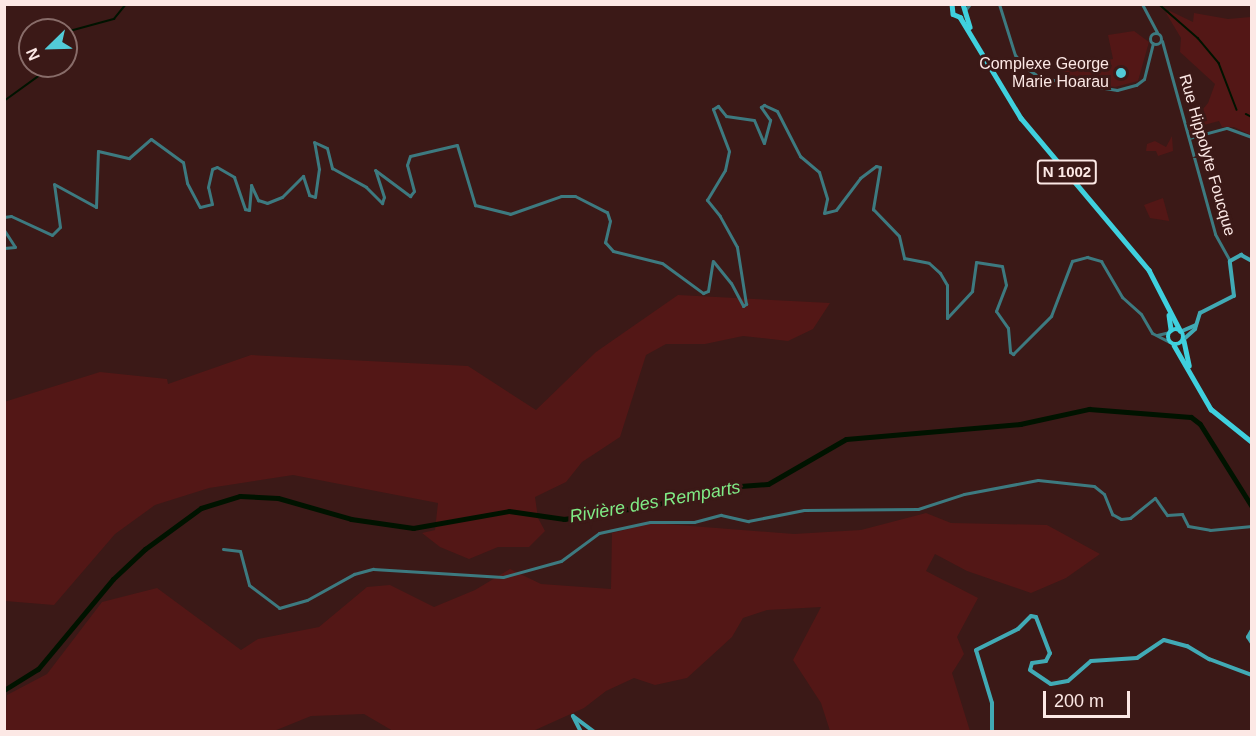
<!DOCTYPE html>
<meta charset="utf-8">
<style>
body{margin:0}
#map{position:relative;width:1256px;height:736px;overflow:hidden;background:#3b1917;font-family:Arial,sans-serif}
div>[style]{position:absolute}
.green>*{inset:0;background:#531716}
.stream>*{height:1.5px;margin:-0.75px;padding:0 0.75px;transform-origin:0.75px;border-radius:0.75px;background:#001300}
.river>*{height:5px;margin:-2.5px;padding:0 2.5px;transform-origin:2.5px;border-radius:2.5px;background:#001300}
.tertiary>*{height:3px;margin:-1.5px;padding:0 1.5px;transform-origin:1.5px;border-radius:1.5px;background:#3d7a80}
.tertiary>.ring{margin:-1.5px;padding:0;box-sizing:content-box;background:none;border:3px solid #3d7a80;border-radius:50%}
.secondary>*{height:4px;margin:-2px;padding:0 2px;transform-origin:2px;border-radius:2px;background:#41aab5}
.primary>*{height:4.5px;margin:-2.25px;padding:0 2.25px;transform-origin:2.25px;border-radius:2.25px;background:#3fd0de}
.primary>.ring{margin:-2.25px;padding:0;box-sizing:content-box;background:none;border:4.5px solid #3fd0de;border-radius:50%}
.dots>*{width:16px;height:16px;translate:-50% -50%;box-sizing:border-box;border:3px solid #3b1917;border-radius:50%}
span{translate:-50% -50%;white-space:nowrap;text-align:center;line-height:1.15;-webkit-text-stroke:6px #3b1917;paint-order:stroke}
.shield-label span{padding:2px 4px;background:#3b1917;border:2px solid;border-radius:4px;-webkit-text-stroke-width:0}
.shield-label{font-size:15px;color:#fce8e5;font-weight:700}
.poi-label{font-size:16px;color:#fce8e5}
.right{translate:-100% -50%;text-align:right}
.street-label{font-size:16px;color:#fce8e5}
.water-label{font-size:18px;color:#80ec86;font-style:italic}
.frame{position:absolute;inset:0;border:6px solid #fce8e5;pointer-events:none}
.north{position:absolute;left:18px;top:18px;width:60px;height:60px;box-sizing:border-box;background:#3b1917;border:2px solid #886c69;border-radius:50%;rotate:247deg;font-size:16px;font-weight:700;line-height:24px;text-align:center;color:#fce8e5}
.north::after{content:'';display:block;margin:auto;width:21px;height:27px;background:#52cbd8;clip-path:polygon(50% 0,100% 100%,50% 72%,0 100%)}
.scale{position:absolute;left:1043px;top:691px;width:87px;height:27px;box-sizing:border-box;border:3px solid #fce8e5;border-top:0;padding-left:8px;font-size:18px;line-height:21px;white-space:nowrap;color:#fce8e5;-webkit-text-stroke:4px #3b1917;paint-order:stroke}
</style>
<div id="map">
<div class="green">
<i style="clip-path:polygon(1170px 11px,1193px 22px,1194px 13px,1228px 19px,1251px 17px,1251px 135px,1234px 127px,1222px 127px,1219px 121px,1204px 125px,1203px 131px,1196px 134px,1190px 131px,1188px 127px,1208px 103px,1215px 84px,1180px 52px,1181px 38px,1166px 13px)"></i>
<i style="clip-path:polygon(1134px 31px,1149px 42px,1138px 81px,1115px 87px,1064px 79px,1061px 70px,1113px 59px,1108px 35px)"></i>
<i style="clip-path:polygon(1172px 136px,1173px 151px,1158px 156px,1156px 151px,1146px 151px,1147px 144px,1155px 141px,1166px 147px)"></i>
<i style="clip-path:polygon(1163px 198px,1169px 220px,1169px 221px,1150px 218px,1144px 205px)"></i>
<i style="clip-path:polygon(678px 295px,830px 303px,813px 329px,788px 341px,743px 336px,705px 344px,666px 344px,646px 355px,620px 437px,582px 462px,566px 482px,535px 497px,538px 518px,545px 531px,529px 547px,498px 547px,469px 559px,440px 547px,422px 533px,435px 530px,438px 503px,293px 475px,209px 488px,155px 505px,115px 534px,54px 605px,5px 601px,4px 402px,100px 372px,167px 379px,168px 384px,251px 355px,468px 366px,536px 410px,596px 352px)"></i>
<i style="clip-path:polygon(926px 513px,951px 523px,1047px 525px,1100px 554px,1066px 578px,1031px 593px,967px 571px,935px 554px,926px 571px,978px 598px,957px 637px,964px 654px,952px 673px,970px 731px,830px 731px,821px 703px,793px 660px,821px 607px,767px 610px,743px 618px,732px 637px,687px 678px,655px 685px,634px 678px,606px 691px,584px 708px,533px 731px,393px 731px,364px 714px,311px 716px,274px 731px,5px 732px,7px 695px,47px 674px,102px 602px,157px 588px,241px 650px,258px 639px,319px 627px,367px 587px,390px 585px,434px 607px,475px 590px,510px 569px,541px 584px,611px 589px,612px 533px,653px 523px,794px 534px,861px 530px)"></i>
</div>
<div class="stream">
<i style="left:1159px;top:4px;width:52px;rotate:41.1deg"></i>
<i style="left:1198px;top:38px;width:33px;rotate:50deg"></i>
<i style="left:1219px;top:63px;width:50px;rotate:69deg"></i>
<i style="left:66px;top:32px;width:50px;rotate:-15.2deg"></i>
<i style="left:114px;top:19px;width:19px;rotate:-51deg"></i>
<i style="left:43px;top:72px;width:7px;rotate:-63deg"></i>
<i style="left:4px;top:101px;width:44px;rotate:-35.8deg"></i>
<i style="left:1246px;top:114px;width:7px;rotate:27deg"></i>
</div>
<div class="river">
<i style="left:4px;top:690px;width:40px;rotate:-32deg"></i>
<i style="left:38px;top:669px;width:117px;rotate:-50.2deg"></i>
<i style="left:113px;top:579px;width:44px;rotate:-43.2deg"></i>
<i style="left:145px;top:549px;width:69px;rotate:-36.2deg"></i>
<i style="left:201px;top:508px;width:41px;rotate:-17.1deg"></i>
<i style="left:240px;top:496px;width:38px;rotate:3deg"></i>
<i style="left:278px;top:498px;width:76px;rotate:16deg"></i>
<i style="left:351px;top:519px;width:63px;rotate:8.3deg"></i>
<i style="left:413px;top:528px;width:97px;rotate:-10deg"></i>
<i style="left:509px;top:511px;width:56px;rotate:8.3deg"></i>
<i style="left:564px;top:519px;width:91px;rotate:-8.8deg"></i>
<i style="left:654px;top:505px;width:61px;rotate:-16.1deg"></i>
<i style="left:713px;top:488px;width:55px;rotate:-4.2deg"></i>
<i style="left:768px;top:484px;width:90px;rotate:-30deg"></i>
<i style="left:846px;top:439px;width:175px;rotate:-4.9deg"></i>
<i style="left:1020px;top:424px;width:71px;rotate:-12.3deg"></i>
<i style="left:1089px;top:409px;width:102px;rotate:4.5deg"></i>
<i style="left:1191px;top:417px;width:11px;rotate:38deg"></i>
<i style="left:1200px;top:424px;width:98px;rotate:57.9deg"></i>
</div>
<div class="tertiary">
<i style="left:999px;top:4px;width:53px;rotate:72.6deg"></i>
<i style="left:1015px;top:55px;width:17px;rotate:50deg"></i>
<i style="left:1026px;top:68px;width:18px;rotate:34deg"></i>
<i style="left:1041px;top:78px;width:77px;rotate:9deg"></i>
<i style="left:1117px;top:90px;width:20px;rotate:-15deg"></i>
<i style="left:1136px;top:85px;width:10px;rotate:-37deg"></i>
<i style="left:1144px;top:79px;width:37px;rotate:-76deg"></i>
<i style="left:1142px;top:4px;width:32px;rotate:62deg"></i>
<i style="left:966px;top:9px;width:6px;rotate:-51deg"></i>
<i class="ring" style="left:1150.5px;top:33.5px;width:8px;height:8px"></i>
<i style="left:1162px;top:41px;width:200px;rotate:74.6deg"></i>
<i style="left:1215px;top:234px;width:31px;rotate:61deg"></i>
<i style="left:1189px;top:138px;width:39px;rotate:-15deg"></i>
<i style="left:1227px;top:128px;width:27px;rotate:20deg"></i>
<i style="left:249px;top:210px;width:25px;rotate:-85deg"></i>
<i style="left:251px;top:185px;width:17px;rotate:65deg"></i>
<i style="left:258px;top:200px;width:9px;rotate:18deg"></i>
<i style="left:267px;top:203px;width:16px;rotate:-22deg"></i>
<i style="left:282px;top:197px;width:30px;rotate:-45deg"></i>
<i style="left:303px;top:176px;width:20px;rotate:72deg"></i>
<i style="left:309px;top:195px;width:6px;rotate:18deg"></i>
<i style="left:315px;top:197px;width:28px;rotate:-82deg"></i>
<i style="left:319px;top:169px;width:27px;rotate:-100deg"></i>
<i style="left:314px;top:142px;width:14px;rotate:25deg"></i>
<i style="left:327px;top:148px;width:21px;rotate:76deg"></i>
<i style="left:332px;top:168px;width:39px;rotate:29deg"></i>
<i style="left:366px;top:187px;width:23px;rotate:45deg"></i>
<i style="left:382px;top:203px;width:6px;rotate:-72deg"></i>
<i style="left:384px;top:197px;width:28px;rotate:-108deg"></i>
<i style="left:375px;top:170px;width:44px;rotate:36.6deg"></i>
<i style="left:410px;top:196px;width:6px;rotate:-51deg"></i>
<i style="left:414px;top:191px;width:27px;rotate:-105deg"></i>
<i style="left:407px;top:165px;width:9px;rotate:-72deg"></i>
<i style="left:410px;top:156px;width:48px;rotate:-13.2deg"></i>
<i style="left:457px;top:145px;width:63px;rotate:73.3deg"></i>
<i style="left:475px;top:205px;width:36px;rotate:14deg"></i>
<i style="left:510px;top:214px;width:54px;rotate:-19.4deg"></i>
<i style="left:561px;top:196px;width:14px"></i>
<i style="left:575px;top:196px;width:36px;rotate:27deg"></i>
<i style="left:607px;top:212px;width:9px;rotate:72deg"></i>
<i style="left:610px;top:221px;width:22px;rotate:103deg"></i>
<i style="left:605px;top:242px;width:12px;rotate:48deg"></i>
<i style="left:613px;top:251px;width:50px;rotate:13.8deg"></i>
<i style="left:662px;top:263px;width:51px;rotate:36.2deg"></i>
<i style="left:703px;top:293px;width:5px;rotate:-22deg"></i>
<i style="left:708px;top:291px;width:30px;rotate:-81deg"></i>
<i style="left:713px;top:261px;width:28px;rotate:51deg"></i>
<i style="left:731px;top:283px;width:26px;rotate:62deg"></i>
<i style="left:743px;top:306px;width:4px;rotate:-34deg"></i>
<i style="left:746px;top:304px;width:58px;rotate:-99deg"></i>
<i style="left:737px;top:247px;width:35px;rotate:-119deg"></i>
<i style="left:720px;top:216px;width:21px;rotate:-129deg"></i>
<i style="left:707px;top:200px;width:35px;rotate:-59deg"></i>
<i style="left:725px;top:170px;width:19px;rotate:-78deg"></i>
<i style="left:729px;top:151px;width:45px;rotate:-110.9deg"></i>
<i style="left:713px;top:109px;width:6px;rotate:-31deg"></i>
<i style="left:718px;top:106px;width:13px;rotate:51deg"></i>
<i style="left:726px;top:116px;width:28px;rotate:8deg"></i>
<i style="left:754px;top:120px;width:25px;rotate:67deg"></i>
<i style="left:764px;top:143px;width:24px;rotate:-75deg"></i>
<i style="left:770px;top:120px;width:16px;rotate:-125deg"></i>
<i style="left:761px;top:107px;width:4px;rotate:-34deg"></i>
<i style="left:764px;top:105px;width:14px;rotate:25deg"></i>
<i style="left:777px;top:111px;width:51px;rotate:62.9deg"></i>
<i style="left:800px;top:156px;width:25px;rotate:40deg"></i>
<i style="left:819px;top:172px;width:28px;rotate:73deg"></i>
<i style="left:827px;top:199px;width:14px;rotate:102deg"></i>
<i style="left:824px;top:213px;width:12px;rotate:-14deg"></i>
<i style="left:836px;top:210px;width:40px;rotate:-53deg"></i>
<i style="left:860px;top:178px;width:20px;rotate:-37deg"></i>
<i style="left:876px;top:166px;width:4px;rotate:14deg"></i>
<i style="left:880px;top:167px;width:43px;rotate:99.5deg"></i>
<i style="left:873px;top:209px;width:37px;rotate:46deg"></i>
<i style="left:899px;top:236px;width:23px;rotate:77deg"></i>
<i style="left:904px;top:258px;width:25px;rotate:11deg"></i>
<i style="left:929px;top:263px;width:15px;rotate:42deg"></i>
<i style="left:940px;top:273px;width:14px;rotate:60deg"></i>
<i style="left:947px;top:285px;width:33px;rotate:90deg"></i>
<i style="left:947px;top:318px;width:37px;rotate:-47deg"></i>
<i style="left:972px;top:291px;width:29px;rotate:-82deg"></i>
<i style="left:976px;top:262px;width:26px;rotate:9deg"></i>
<i style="left:1002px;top:266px;width:19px;rotate:78deg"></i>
<i style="left:1006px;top:285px;width:28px;rotate:111deg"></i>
<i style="left:996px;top:311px;width:21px;rotate:55deg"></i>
<i style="left:1008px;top:328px;width:24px;rotate:85deg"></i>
<i style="left:1010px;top:352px;width:4px;rotate:34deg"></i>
<i style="left:1013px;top:354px;width:54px;rotate:-45deg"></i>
<i style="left:1051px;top:316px;width:59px;rotate:-69.1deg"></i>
<i style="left:1072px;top:261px;width:16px;rotate:-15deg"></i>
<i style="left:1087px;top:257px;width:15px;rotate:16deg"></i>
<i style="left:1101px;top:261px;width:42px;rotate:59.7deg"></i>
<i style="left:1122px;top:297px;width:25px;rotate:42deg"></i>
<i style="left:1141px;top:314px;width:22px;rotate:60deg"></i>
<i style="left:1152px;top:333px;width:20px;rotate:27deg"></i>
<i style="left:4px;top:217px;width:7px;rotate:-8deg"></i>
<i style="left:11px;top:216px;width:45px;rotate:24.9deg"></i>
<i style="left:52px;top:235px;width:11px;rotate:-45deg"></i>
<i style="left:60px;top:227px;width:43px;rotate:-97.9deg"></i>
<i style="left:54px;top:184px;width:48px;rotate:28.7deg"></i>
<i style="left:96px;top:207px;width:56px;rotate:-88deg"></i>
<i style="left:98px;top:151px;width:32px;rotate:13deg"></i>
<i style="left:129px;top:158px;width:29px;rotate:-41deg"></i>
<i style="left:151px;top:139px;width:39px;rotate:36deg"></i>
<i style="left:183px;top:162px;width:21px;rotate:79deg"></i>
<i style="left:187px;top:183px;width:27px;rotate:62deg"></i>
<i style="left:200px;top:207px;width:12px;rotate:-14deg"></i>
<i style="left:212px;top:204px;width:17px;rotate:-103deg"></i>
<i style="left:208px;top:187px;width:18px;rotate:-77deg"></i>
<i style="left:212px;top:169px;width:5px;rotate:-22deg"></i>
<i style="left:217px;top:167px;width:20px;rotate:30deg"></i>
<i style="left:234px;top:177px;width:34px;rotate:71deg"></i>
<i style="left:245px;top:209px;width:4px;rotate:14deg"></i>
<i style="left:4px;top:230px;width:20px;rotate:57deg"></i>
<i style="left:15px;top:247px;width:11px;rotate:175deg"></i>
<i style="left:1157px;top:335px;width:13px;rotate:-13deg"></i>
<i style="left:223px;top:549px;width:17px;rotate:7deg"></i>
<i style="left:240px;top:551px;width:35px;rotate:75deg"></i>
<i style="left:249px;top:585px;width:38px;rotate:37deg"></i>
<i style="left:279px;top:608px;width:29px;rotate:-16deg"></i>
<i style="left:307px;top:600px;width:54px;rotate:-29deg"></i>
<i style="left:354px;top:574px;width:20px;rotate:-15deg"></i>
<i style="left:373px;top:569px;width:130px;rotate:3.5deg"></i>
<i style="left:503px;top:577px;width:60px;rotate:-15.4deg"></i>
<i style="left:561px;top:561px;width:47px;rotate:-36.4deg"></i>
<i style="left:599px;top:533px;width:52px;rotate:-12.2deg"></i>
<i style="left:650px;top:522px;width:44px"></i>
<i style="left:694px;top:522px;width:28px;rotate:-15deg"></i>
<i style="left:721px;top:515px;width:28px;rotate:13deg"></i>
<i style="left:748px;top:521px;width:57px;rotate:-11.1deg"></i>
<i style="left:804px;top:510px;width:114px;rotate:-0.5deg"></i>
<i style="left:918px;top:509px;width:48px;rotate:-18.1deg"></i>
<i style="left:964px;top:494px;width:75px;rotate:-10.7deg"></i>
<i style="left:1038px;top:480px;width:56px;rotate:6.1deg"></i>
<i style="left:1094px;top:486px;width:13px;rotate:39deg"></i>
<i style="left:1104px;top:494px;width:22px;rotate:68deg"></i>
<i style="left:1112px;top:514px;width:10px;rotate:29deg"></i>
<i style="left:1121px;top:519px;width:9px;rotate:-6deg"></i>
<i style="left:1130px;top:518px;width:32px;rotate:-39deg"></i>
<i style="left:1155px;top:498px;width:21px;rotate:55deg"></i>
<i style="left:1167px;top:515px;width:15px;rotate:-4deg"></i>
<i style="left:1182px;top:514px;width:13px;rotate:63deg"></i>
<i style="left:1188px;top:526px;width:22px;rotate:10deg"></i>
<i style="left:1210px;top:530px;width:42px;rotate:-5.4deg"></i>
</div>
<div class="secondary">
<i style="left:1182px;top:331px;width:15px;rotate:-23deg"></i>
<i style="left:1184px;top:339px;width:15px;rotate:-42deg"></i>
<i style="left:1195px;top:329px;width:17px;rotate:-73deg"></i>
<i style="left:1200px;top:313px;width:38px;rotate:-27deg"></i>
<i style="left:1234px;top:296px;width:35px;rotate:-97deg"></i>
<i style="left:1230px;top:261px;width:13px;rotate:-29deg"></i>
<i style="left:1241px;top:255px;width:13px;rotate:29deg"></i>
<i style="left:1252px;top:630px;width:8px;rotate:120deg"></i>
<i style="left:1248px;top:637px;width:7px;rotate:56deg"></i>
<i style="left:581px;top:732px;width:18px;rotate:-117deg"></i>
<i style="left:573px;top:716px;width:26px;rotate:37deg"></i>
<i style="left:992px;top:732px;width:29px;rotate:-90deg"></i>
<i style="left:992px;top:703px;width:55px;rotate:-106.8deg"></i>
<i style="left:976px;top:650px;width:47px;rotate:-26.6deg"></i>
<i style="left:1018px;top:629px;width:18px;rotate:-45deg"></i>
<i style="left:1031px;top:616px;width:5px;rotate:11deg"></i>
<i style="left:1036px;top:617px;width:39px;rotate:69deg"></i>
<i style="left:1050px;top:653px;width:9px;rotate:117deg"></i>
<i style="left:1046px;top:661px;width:14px;rotate:172deg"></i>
<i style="left:1032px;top:663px;width:7px;rotate:106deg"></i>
<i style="left:1030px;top:670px;width:25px;rotate:34deg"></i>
<i style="left:1051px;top:684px;width:17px;rotate:-10deg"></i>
<i style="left:1068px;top:681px;width:30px;rotate:-41deg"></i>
<i style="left:1091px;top:661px;width:46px;rotate:-3.7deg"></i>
<i style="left:1137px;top:658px;width:32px;rotate:-34deg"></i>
<i style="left:1164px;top:640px;width:24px;rotate:15deg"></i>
<i style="left:1187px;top:646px;width:26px;rotate:31deg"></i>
<i style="left:1209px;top:659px;width:46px;rotate:20.4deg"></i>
</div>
<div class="primary">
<i style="left:952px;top:4px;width:10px;rotate:84deg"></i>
<i style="left:953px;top:14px;width:8px;rotate:23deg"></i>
<i style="left:963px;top:4px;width:24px;rotate:73deg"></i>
<i style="left:960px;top:17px;width:118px;rotate:58.9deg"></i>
<i style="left:1021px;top:118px;width:199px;rotate:49.9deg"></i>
<i style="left:1149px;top:270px;width:68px;rotate:62.7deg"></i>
<i style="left:1169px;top:315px;width:15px;rotate:82deg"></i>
<i class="ring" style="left:1168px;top:329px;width:11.5px;height:11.5px"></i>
<i style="left:1184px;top:341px;width:25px;rotate:78deg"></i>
<i style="left:1174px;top:345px;width:74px;rotate:60deg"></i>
<i style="left:1211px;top:409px;width:53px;rotate:38.8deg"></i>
</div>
<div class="dots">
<i style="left:1121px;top:73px;background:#52cbd8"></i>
</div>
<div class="shield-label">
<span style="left:1067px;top:172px">N 1002</span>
</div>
<div class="poi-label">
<span class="right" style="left:1109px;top:73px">Complexe George<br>Marie Hoarau</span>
</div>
<div class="street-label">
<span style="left:1207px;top:155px;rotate:74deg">Rue Hippolyte Foucque</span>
</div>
<div class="water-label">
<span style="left:655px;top:502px;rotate:-10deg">Rivière des Remparts</span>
</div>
<div class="frame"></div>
<div class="north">N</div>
<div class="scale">200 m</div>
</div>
